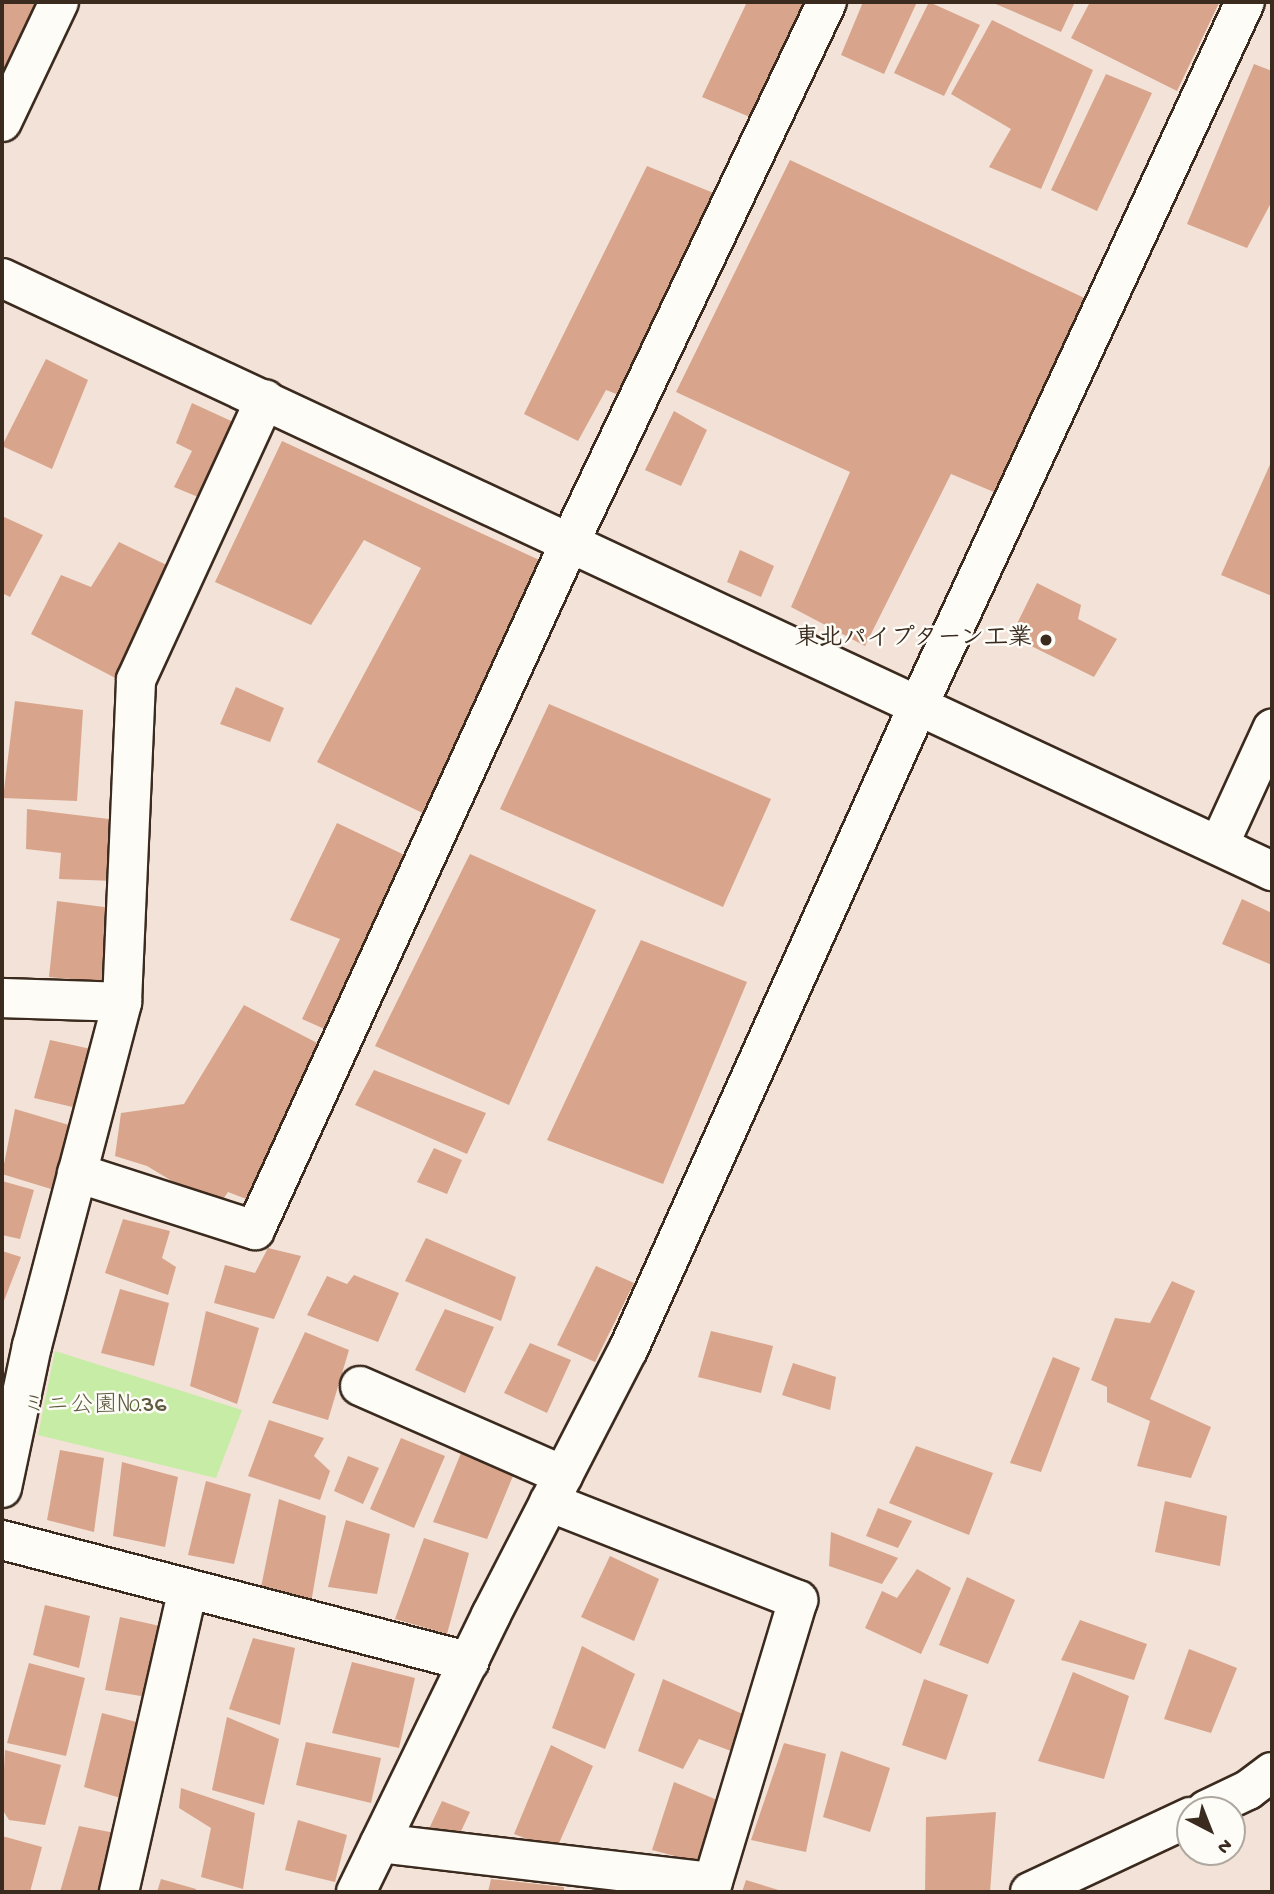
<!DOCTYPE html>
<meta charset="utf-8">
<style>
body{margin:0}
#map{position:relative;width:1274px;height:1894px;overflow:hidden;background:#f2e2d7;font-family:"Gochi Hand","Klee One",sans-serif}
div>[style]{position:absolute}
.green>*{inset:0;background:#c6eca6}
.building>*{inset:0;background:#d8a58c}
.roads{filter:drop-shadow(2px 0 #3b2a1e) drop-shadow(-2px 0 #3b2a1e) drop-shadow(0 2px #3b2a1e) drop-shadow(0 -2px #3b2a1e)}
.minor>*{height:38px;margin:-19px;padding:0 19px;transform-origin:19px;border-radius:19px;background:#fdfcf7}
.dots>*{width:19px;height:19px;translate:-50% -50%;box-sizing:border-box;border:4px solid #fdfcf7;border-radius:50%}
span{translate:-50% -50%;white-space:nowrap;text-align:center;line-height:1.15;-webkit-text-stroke:5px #fdfcf7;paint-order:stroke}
.poi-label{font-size:24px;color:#3b2a1e;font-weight:700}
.right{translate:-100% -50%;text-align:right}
.park-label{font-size:24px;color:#5e5a40}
.frame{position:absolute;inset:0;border:4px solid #3b2a1e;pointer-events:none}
.north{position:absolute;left:1176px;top:1796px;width:70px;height:70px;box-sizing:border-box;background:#fdfcf7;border:2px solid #afa8a0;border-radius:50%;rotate:138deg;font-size:19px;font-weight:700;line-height:28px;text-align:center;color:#3b2a1e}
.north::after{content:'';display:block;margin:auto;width:24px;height:32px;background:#3b2a1e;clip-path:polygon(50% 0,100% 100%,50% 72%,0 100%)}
</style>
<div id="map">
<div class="green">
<i style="clip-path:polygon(55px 1351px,242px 1410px,216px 1478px,38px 1435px)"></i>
</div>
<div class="building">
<i style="clip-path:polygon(2px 2px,38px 2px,2px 82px)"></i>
<i style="clip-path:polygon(747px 2px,813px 2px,757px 120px,702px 97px)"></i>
<i style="clip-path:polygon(863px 2px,917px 2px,884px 74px,841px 55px)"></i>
<i style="clip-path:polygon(929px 2px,980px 25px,944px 96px,894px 73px)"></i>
<i style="clip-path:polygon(991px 2px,1075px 2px,1061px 32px)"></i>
<i style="clip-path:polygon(1090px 2px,1217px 2px,1219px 3px,1177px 91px,1071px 38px)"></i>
<i style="clip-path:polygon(992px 20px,1093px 70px,1041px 189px,989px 167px,1011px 129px,951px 94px)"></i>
<i style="clip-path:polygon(1254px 64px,1272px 71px,1272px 201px,1247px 248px,1187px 224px)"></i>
<i style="clip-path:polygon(1106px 74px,1152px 93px,1097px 211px,1051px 190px)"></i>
<i style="clip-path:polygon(790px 160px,1093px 302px,1001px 495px,951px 474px,865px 646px,791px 607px,850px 472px,676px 392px)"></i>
<i style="clip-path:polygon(647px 166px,726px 198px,632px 400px,606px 390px,578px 441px,524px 414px)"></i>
<i style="clip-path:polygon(46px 359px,88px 380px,52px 469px,2px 446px)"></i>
<i style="clip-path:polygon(192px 403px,242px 426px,210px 502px,174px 487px,192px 451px,176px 443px)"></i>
<i style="clip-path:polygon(674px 411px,707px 430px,681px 486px,645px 470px)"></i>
<i style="clip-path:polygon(282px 441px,550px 565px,437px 820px,317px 762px,421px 568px,364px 540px,311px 625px,215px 582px)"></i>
<i style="clip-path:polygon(1272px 460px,1272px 596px,1221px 575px)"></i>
<i style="clip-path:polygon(2px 516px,43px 535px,10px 597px,2px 593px)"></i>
<i style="clip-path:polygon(119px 542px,179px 571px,123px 682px,31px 634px,61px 575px,91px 587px)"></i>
<i style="clip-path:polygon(740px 550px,774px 566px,761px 597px,727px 582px)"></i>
<i style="clip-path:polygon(1037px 583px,1081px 605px,1078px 619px,1117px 639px,1094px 677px,1011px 636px)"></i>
<i style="clip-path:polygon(236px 687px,284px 708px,270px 742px,220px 724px)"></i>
<i style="clip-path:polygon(15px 701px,83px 710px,77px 801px,3px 798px)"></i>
<i style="clip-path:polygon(549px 704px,771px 799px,723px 907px,500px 809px)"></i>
<i style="clip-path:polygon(27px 809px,117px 820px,115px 881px,59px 879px,61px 853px,26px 849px)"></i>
<i style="clip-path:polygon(337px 823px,413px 859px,338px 1035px,302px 1019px,340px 939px,290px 920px)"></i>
<i style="clip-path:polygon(470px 854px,596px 910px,509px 1105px,375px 1046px)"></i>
<i style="clip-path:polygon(1242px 899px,1272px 913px,1272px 965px,1222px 944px)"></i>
<i style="clip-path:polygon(57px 901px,112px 908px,104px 982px,49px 977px)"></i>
<i style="clip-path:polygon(641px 940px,747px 982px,663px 1184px,547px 1140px)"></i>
<i style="clip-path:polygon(244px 1005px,323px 1046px,254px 1202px,228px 1192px,217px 1208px,147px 1166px,115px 1156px,121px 1113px,184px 1104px)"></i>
<i style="clip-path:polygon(50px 1040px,91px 1049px,77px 1108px,34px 1098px)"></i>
<i style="clip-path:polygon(374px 1070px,486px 1113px,467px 1154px,355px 1105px)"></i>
<i style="clip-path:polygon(15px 1109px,69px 1125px,51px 1189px,2px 1174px)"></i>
<i style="clip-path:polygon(434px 1148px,462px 1160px,447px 1194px,417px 1182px)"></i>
<i style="clip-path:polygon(2px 1181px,34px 1190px,20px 1239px,2px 1235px)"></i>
<i style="clip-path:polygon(123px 1219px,170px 1231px,162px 1258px,176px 1267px,168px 1295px,105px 1273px)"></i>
<i style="clip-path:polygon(426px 1238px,516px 1277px,501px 1321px,405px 1281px)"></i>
<i style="clip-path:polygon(268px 1248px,301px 1256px,274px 1319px,214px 1303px,225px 1265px,255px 1273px)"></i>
<i style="clip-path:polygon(2px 1251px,21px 1257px,2px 1306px)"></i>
<i style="clip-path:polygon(596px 1266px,634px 1283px,595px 1362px,557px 1345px)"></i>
<i style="clip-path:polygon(354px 1275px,399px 1293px,378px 1342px,307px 1315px,327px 1276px,347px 1284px)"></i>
<i style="clip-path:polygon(1172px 1281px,1195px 1291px,1150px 1399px,1211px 1427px,1191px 1478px,1137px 1466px,1150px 1421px,1107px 1402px,1107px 1387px,1091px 1380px,1115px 1318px,1150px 1323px)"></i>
<i style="clip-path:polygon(120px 1289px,169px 1303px,154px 1366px,101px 1353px)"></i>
<i style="clip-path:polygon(445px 1309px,494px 1327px,465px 1393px,415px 1370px)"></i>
<i style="clip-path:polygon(206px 1311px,259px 1328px,237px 1404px,190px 1386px)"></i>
<i style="clip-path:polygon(711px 1331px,773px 1346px,761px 1393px,698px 1377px)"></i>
<i style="clip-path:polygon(305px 1332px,349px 1350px,328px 1420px,272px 1403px)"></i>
<i style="clip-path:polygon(530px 1343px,571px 1360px,547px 1413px,504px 1393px)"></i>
<i style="clip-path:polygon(1053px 1357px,1080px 1368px,1041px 1472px,1010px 1463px)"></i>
<i style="clip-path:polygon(793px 1363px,836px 1377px,830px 1410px,782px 1395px)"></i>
<i style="clip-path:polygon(269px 1420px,324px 1438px,314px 1456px,330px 1471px,320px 1500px,248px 1476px)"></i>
<i style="clip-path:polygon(401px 1438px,445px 1456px,414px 1528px,370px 1509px)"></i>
<i style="clip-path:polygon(916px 1446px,993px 1473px,969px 1535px,889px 1503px)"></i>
<i style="clip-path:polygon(60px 1450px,104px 1458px,94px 1532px,47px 1520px)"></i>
<i style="clip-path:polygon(461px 1453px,513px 1476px,487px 1539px,433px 1522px)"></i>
<i style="clip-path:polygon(348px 1456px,379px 1468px,363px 1504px,334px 1491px)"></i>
<i style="clip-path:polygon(122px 1462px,178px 1477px,165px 1547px,113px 1536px)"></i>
<i style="clip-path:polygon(206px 1481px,251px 1494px,234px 1564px,188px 1555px)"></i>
<i style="clip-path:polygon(279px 1499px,326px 1516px,311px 1603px,260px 1592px)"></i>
<i style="clip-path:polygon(1165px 1501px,1227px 1516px,1220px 1566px,1155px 1552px)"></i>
<i style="clip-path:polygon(878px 1508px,912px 1521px,898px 1548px,866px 1536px)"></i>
<i style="clip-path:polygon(346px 1520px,390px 1534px,377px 1594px,328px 1587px)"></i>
<i style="clip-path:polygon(831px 1532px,898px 1558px,882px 1584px,829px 1566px)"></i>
<i style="clip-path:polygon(424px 1538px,469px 1553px,447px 1634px,395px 1619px)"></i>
<i style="clip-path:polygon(610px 1556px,659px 1579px,634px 1641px,581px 1617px)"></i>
<i style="clip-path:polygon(917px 1569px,951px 1588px,921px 1654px,865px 1628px,882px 1591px,897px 1598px)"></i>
<i style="clip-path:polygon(967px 1577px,1015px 1600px,988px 1664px,939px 1645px)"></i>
<i style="clip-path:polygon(45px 1605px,90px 1616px,79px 1668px,33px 1655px)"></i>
<i style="clip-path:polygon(120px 1617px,164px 1627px,153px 1698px,105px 1690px)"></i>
<i style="clip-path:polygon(1080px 1620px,1147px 1644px,1134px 1680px,1061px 1660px)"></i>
<i style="clip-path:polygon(253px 1638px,295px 1648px,280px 1725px,229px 1709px)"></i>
<i style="clip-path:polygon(582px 1646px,635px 1674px,605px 1749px,552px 1728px)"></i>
<i style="clip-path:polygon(1189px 1649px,1237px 1668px,1211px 1733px,1164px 1719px)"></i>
<i style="clip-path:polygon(352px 1662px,415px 1678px,399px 1748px,332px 1733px)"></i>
<i style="clip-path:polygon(29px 1663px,85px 1678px,66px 1756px,7px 1743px)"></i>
<i style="clip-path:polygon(1073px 1672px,1129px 1696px,1104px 1779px,1038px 1761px)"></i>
<i style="clip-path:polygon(663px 1679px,754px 1719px,739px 1754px,699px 1739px,683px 1769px,638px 1751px)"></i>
<i style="clip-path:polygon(924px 1679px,968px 1695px,946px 1760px,902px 1745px)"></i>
<i style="clip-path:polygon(102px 1713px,144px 1724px,127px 1800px,84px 1787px)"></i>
<i style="clip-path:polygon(227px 1717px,279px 1739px,264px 1805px,212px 1790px)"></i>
<i style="clip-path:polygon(306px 1742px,381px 1758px,371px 1803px,296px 1785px)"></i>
<i style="clip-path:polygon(784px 1743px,826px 1754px,806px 1852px,751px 1840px)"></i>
<i style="clip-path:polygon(551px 1745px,593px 1766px,556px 1850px,514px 1834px)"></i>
<i style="clip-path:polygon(5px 1750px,61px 1765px,45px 1825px,9px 1820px,2px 1809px)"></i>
<i style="clip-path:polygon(841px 1751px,890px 1768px,870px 1832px,823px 1817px)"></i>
<i style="clip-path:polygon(674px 1782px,722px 1802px,705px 1864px,652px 1850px)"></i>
<i style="clip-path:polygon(181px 1788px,255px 1813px,243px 1889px,201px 1877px,211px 1828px,179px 1808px)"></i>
<i style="clip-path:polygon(442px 1801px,470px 1812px,455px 1844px,427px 1833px)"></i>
<i style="clip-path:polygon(996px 1812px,990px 1892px,925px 1892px,926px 1817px)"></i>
<i style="clip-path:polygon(298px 1820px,347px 1835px,335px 1882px,285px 1870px)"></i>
<i style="clip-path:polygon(79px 1826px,120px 1834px,108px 1892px,60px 1892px)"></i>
<i style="clip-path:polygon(2px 1836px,42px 1847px,30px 1892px,2px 1892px)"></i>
<i style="clip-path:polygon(161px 1879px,196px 1889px,195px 1892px,157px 1892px)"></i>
<i style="clip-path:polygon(491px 1879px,564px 1887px,564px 1892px,488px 1892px)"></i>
<i style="clip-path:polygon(746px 1880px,785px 1892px,742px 1892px)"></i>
</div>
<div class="roads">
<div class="minor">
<i style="left:2px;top:122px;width:133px;rotate:-64.6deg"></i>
<i style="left:2px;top:278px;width:1402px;rotate:25.03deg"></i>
<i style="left:1219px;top:845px;width:128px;rotate:-65.4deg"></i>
<i style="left:2px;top:998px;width:120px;rotate:1.9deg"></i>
<i style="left:77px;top:1173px;width:187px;rotate:17.8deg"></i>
<i style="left:255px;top:1230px;width:757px;rotate:-65.4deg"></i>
<i style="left:570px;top:542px;width:598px;rotate:-64.55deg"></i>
<i style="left:360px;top:1386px;width:222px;rotate:23.7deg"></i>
<i style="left:2px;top:1488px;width:145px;rotate:-78.1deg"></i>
<i style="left:32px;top:1346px;width:356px;rotate:-75.3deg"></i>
<i style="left:122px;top:1002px;width:322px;rotate:-87.5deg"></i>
<i style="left:136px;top:680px;width:309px;rotate:-65.3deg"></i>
<i style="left:549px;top:1502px;width:268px;rotate:21.5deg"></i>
<i style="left:798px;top:1600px;width:305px;rotate:106.8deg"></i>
<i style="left:2px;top:1540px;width:483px;rotate:14.6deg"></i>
<i style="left:1206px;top:1810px;width:47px;rotate:-25.5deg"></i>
<i style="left:1248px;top:1790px;width:30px;rotate:-37deg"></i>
<i style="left:380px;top:1843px;width:335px;rotate:6.7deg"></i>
<i style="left:119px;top:1892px;width:311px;rotate:-77.2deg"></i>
<i style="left:356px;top:1892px;width:308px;rotate:-64deg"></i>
<i style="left:491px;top:1615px;width:298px;rotate:-62.7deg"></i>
<i style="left:628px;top:1350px;width:706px;rotate:-65.76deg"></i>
<i style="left:918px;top:706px;width:776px;rotate:-65.09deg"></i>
<i style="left:1030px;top:1892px;width:177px;rotate:-25.1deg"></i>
</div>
</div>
<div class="dots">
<i style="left:1046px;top:640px;background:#3b2a1e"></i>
</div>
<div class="poi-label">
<span class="right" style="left:1032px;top:640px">東北パイプターン工業</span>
</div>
<div class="park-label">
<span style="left:94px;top:1407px">ミニ公園№36</span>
</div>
<div class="frame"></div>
<div class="north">N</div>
</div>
